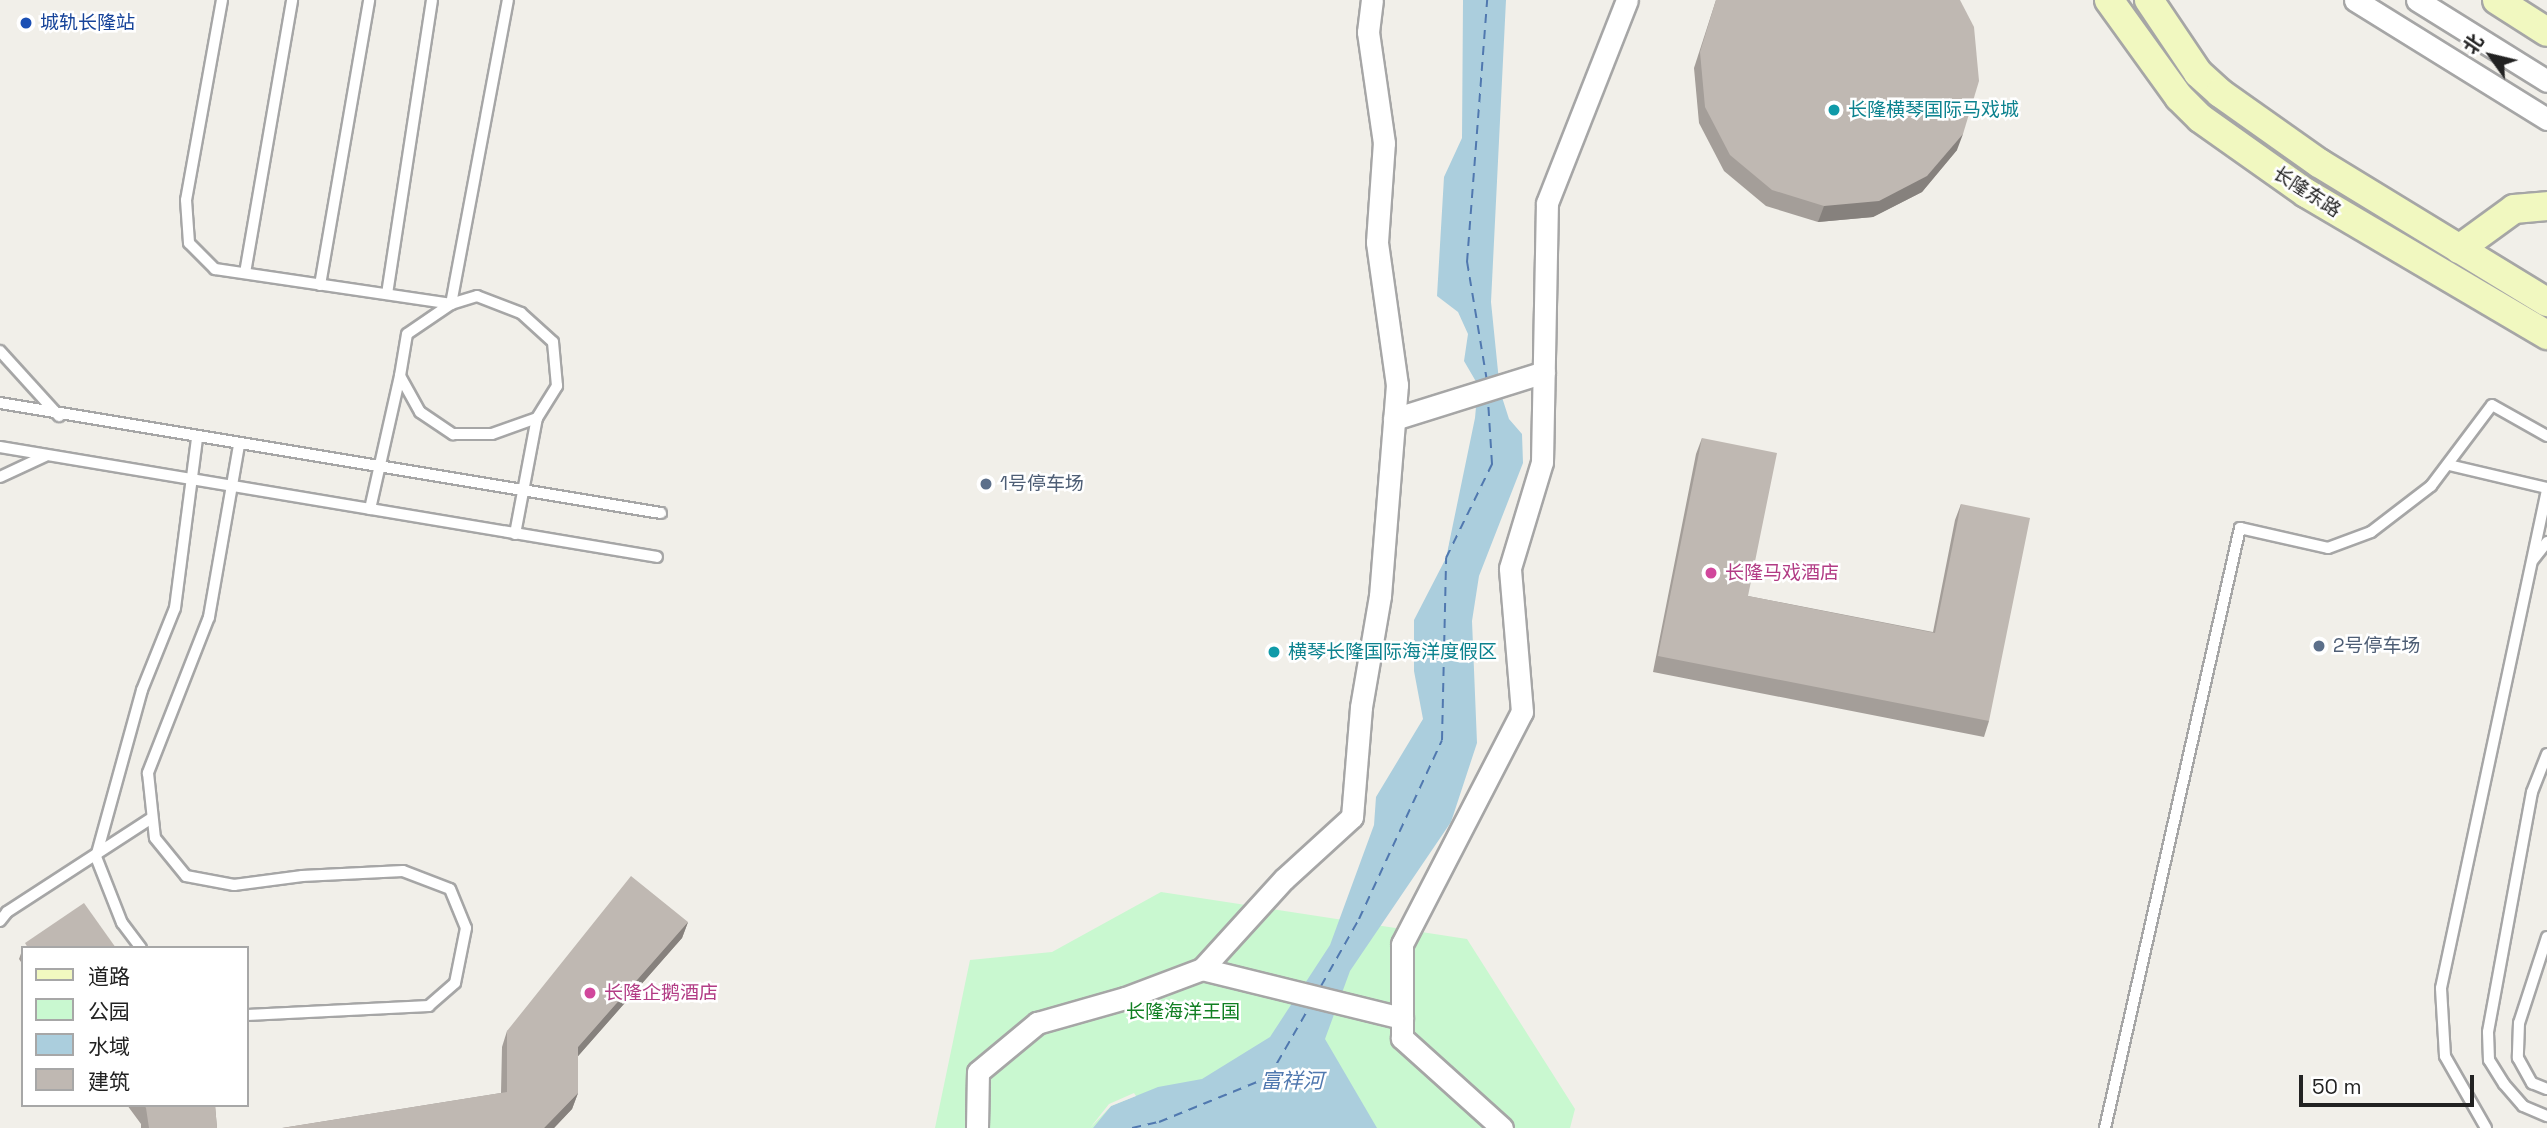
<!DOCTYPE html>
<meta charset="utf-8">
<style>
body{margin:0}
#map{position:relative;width:2547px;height:1128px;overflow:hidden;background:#f1efe9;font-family:"Space Grotesk","Noto Sans SC",sans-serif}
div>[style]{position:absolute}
.park>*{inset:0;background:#c9f8d0}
.water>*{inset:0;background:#abcedd}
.pier>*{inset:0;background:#f1efe9}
.ferry>*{height:2px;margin-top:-1px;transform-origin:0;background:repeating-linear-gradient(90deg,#5078af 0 9px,transparent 0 16px)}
.roads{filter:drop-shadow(2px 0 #a6a6a6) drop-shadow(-2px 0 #a6a6a6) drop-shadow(0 2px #a6a6a6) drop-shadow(0 -2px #a6a6a6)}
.lane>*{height:10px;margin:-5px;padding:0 5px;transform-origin:5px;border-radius:5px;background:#fff}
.street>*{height:21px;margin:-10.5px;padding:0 10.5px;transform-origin:10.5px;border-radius:10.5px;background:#fff}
.secondary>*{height:28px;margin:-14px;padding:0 14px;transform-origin:14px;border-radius:14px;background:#f1f8c0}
.wall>*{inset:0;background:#a49e99}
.shaded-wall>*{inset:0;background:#86817d}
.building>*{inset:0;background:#bfb8b2}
.dots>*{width:19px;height:19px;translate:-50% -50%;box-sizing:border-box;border:4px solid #fff;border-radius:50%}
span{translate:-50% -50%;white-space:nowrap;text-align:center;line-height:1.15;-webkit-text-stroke:5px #fff;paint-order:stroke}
.transit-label{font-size:19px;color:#164399}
.left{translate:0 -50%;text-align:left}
.culture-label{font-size:19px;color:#0d838f}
.street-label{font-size:19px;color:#222}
.service-label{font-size:19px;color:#4e5e75}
.hotel-label{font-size:19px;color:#b23c85}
.park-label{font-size:19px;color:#107f22}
.water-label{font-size:21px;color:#5078af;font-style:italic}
.legend{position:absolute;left:21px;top:946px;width:228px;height:161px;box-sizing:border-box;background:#fff;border:2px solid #a7a7a7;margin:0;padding:9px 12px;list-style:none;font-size:21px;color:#222}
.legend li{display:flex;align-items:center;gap:14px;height:35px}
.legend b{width:35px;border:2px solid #a7a7a7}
.north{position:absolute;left:2456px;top:21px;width:70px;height:70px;-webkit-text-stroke:5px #fff;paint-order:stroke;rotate:304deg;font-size:19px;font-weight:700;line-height:28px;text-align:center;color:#222}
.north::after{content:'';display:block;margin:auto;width:24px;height:32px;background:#222;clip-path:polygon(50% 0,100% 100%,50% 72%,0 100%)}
.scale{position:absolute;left:2299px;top:1075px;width:175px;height:32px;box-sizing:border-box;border:4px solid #222;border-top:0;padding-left:9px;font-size:21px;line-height:24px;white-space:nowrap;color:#222;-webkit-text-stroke:5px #fff;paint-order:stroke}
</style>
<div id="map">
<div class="park">
<i style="clip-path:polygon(1161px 892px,1467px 939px,1575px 1109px,1570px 1128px,935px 1128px,970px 960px,1052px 952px)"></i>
</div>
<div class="water">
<i style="clip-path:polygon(1463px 0,1506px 0,1491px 302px,1500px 391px,1509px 419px,1522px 434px,1523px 463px,1479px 576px,1472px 621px,1477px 743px,1451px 822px,1350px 971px,1325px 1039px,1377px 1128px,1093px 1128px,1111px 1106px,1158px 1087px,1202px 1079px,1270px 1037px,1330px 945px,1374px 825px,1376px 797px,1423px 719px,1414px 671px,1414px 620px,1446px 558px,1475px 418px,1478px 385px,1464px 361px,1468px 334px,1458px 312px,1437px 296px,1444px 177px,1462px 138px)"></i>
</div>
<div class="pier">
<i style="clip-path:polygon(1464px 455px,1446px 558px,1419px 598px,1443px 556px)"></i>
<i style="clip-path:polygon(1134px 1093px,1136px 1096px,1111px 1106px,1090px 1128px,1109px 1104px)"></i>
</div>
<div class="ferry">
<i style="left:1487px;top:381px;width:121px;rotate:-99.5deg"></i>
<i style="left:1467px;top:262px;width:263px;rotate:-85.6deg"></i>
<i style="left:1321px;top:986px;width:77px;rotate:-60.4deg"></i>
<i style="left:1359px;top:919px;width:197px;rotate:-65.1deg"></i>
<i style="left:1442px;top:740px;width:182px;rotate:-88.7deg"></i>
<i style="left:1446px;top:558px;width:105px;rotate:-63.9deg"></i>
<i style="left:1492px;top:464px;width:63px;rotate:-93.6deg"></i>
<i style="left:1132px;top:1128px;width:28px;rotate:-13deg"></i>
<i style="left:1159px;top:1122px;width:119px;rotate:-22.2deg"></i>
<i style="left:1269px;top:1077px;width:82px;rotate:-60deg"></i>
</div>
<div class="roads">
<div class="lane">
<i style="left:222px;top:0;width:203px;rotate:100.2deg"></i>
<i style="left:186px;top:200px;width:43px;rotate:86deg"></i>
<i style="left:189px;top:243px;width:37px;rotate:45deg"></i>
<i style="left:215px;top:269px;width:239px;rotate:8.4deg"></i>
<i style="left:451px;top:304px;width:309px;rotate:-79.4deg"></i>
<i style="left:245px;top:273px;width:277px;rotate:-80.2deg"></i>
<i style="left:320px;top:285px;width:289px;rotate:-80.2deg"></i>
<i style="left:387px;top:294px;width:297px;rotate:-81.3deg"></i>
<i style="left:0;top:351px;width:88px;rotate:47.8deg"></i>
<i style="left:0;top:403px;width:670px;rotate:9.45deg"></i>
<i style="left:239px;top:445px;width:175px;rotate:99.9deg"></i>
<i style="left:209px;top:617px;width:168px;rotate:111.4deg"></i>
<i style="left:148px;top:773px;width:65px;rotate:83.9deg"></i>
<i style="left:155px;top:838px;width:49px;rotate:50.8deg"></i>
<i style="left:186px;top:876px;width:49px;rotate:10.6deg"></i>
<i style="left:234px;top:885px;width:69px;rotate:-7.5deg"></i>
<i style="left:302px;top:876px;width:101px;rotate:-2.8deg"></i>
<i style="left:403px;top:871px;width:50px;rotate:21deg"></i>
<i style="left:450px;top:889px;width:42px;rotate:67.7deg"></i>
<i style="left:466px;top:928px;width:56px;rotate:101.3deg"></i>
<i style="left:455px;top:983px;width:35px;rotate:139deg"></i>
<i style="left:429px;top:1006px;width:182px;rotate:177.2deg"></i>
<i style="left:0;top:447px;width:666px;rotate:9.5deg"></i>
<i style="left:2449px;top:465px;width:101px;rotate:13.2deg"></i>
<i style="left:0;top:477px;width:50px;rotate:-25deg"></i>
<i style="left:370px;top:509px;width:136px;rotate:-77.3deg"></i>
<i style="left:515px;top:534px;width:118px;rotate:-79.3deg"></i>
<i style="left:537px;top:418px;width:38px;rotate:-58deg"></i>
<i style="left:557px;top:386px;width:44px;rotate:-95.2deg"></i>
<i style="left:553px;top:342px;width:43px;rotate:-137.8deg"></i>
<i style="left:521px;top:313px;width:47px;rotate:-158.9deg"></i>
<i style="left:477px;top:296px;width:27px;rotate:163deg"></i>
<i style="left:451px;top:304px;width:53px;rotate:145.7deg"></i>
<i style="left:407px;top:334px;width:43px;rotate:99.5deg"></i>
<i style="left:400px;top:376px;width:41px;rotate:60.9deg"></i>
<i style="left:420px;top:412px;width:40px;rotate:34deg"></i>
<i style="left:453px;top:434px;width:39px"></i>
<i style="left:492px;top:434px;width:48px;rotate:-19.6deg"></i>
<i style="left:2533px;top:560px;width:23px;rotate:-52deg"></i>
<i style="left:2547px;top:754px;width:41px;rotate:111.5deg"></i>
<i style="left:2532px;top:792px;width:244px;rotate:100.4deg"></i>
<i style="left:2488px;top:1032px;width:28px;rotate:88deg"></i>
<i style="left:2489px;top:1060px;width:28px;rotate:58deg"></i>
<i style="left:2504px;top:1084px;width:29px;rotate:49deg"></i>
<i style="left:2523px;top:1106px;width:26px;rotate:23deg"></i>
<i style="left:0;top:921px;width:11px;rotate:-52deg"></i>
<i style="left:7px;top:912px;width:173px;rotate:-33deg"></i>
<i style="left:2547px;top:937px;width:90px;rotate:108deg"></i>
<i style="left:2519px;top:1023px;width:35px;rotate:92deg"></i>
<i style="left:2518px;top:1058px;width:29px;rotate:61deg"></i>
<i style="left:2532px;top:1083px;width:16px;rotate:22deg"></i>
<i style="left:141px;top:948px;width:31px;rotate:-127deg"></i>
<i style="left:122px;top:923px;width:71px;rotate:-111.5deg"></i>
<i style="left:96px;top:857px;width:173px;rotate:-74.6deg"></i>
<i style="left:142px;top:690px;width:88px;rotate:-68.1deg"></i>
<i style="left:175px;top:608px;width:171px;rotate:-82.6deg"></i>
<i style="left:2105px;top:1128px;width:615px;rotate:-77.32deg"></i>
<i style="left:2240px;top:528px;width:90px;rotate:12.8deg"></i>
<i style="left:2328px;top:548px;width:46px;rotate:-20.4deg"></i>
<i style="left:2371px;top:532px;width:76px;rotate:-37.5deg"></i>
<i style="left:2431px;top:486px;width:101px;rotate:-53deg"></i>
<i style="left:2492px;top:405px;width:63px;rotate:29.4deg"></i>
<i style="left:2486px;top:1128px;width:83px;rotate:-119.7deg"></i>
<i style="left:2445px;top:1056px;width:68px;rotate:-93.4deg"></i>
<i style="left:2441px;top:988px;width:509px;rotate:-77.98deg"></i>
</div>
<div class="street">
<i style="left:2355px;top:0;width:226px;rotate:31.8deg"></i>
<i style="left:2417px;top:0;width:153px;rotate:31.9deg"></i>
<i style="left:1394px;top:419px;width:157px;rotate:-17.4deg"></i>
<i style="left:1202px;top:969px;width:206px;rotate:13.8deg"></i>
<i style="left:977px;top:1128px;width:56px;rotate:-89deg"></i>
<i style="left:978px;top:1072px;width:77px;rotate:-39.7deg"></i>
<i style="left:1037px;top:1023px;width:91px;rotate:-15.9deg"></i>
<i style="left:1125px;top:998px;width:82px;rotate:-20.6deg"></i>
<i style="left:1202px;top:969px;width:122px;rotate:-47.7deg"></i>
<i style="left:1284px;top:879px;width:92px;rotate:-42.4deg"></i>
<i style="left:1352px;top:817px;width:110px;rotate:-85.3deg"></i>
<i style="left:1361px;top:707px;width:113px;rotate:-80.3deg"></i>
<i style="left:1380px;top:596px;width:212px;rotate:-85.4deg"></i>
<i style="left:1397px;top:385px;width:144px;rotate:-98deg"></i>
<i style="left:1377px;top:242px;width:99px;rotate:-86deg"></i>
<i style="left:1384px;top:143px;width:112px;rotate:-98.2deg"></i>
<i style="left:1368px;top:32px;width:32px;rotate:-83deg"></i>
<i style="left:1502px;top:1128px;width:135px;rotate:-138deg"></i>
<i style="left:1402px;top:1038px;width:94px;rotate:-90deg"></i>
<i style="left:1402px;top:944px;width:261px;rotate:-62.7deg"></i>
<i style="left:1522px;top:712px;width:144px;rotate:-94.8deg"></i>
<i style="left:1510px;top:568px;width:111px;rotate:-73.2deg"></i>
<i style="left:1542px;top:462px;width:259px;rotate:-88.9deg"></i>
<i style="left:1547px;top:203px;width:218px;rotate:-68.5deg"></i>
</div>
<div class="secondary">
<i style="left:2109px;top:0;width:120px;rotate:54.2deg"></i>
<i style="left:2179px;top:97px;width:30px;rotate:45deg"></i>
<i style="left:2200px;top:118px;width:130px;rotate:35.3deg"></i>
<i style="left:2306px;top:193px;width:280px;rotate:30.5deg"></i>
<i style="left:2149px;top:0;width:88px;rotate:56.1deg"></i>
<i style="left:2198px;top:73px;width:30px;rotate:42deg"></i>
<i style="left:2220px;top:93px;width:121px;rotate:35.3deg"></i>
<i style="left:2319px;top:163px;width:267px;rotate:31.4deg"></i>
<i style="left:2497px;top:0;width:59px;rotate:32.6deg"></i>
<i style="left:2459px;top:249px;width:68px;rotate:-36deg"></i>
<i style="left:2514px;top:209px;width:33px;rotate:-5deg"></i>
</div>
</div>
<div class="wall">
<i style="clip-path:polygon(1716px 0,1957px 150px,1922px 192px,1873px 217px,1818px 222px,1766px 206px,1724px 171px,1699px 123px,1694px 68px)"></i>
<i style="clip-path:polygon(1702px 438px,1748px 596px,1933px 632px,1955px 520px,1961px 504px,1989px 721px,1984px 737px,1653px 672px,1696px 454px)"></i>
<i style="clip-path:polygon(688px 922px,682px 938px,578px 1056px,578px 1093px,572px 1109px,554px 1128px,282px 1128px,501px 1093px,502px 1047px,507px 1031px)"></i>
<i style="clip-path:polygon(23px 948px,23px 965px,19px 959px)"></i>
<i style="clip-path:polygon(127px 1105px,215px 1105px,217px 1128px,141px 1128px,141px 1124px)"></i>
</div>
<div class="shaded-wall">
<i style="clip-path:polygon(1963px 134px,1957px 150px,1922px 192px,1873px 217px,1818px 222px,1824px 206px)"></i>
<i style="clip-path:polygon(688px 922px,682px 938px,572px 1063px,578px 1047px)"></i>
<i style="clip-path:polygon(578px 1093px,572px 1109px,554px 1128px,544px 1128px)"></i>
</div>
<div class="building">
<i style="clip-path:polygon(1716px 0,1960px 0,1974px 27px,1979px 81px,1963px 134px,1927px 176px,1879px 201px,1824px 206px,1772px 190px,1730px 155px,1705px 107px,1700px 52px)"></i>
<i style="clip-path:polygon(1702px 438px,1777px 453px,1748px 596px,1935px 633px,1961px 504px,2030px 518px,1989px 721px,1658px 656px)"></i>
<i style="clip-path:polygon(631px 876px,688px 922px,578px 1047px,578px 1093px,544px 1128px,282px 1128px,507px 1092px,507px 1031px)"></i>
<i style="clip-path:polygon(84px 903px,116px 948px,28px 948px,25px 943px)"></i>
<i style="clip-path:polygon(144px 1105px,215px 1105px,217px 1128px,149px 1128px,146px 1108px)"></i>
</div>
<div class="dots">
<i style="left:26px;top:23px;background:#1a4fb4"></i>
<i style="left:1834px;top:110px;background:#0f9aa8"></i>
<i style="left:986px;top:484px;background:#5c6f8a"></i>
<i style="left:1711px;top:573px;background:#d1479c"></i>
<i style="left:2319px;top:646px;background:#5c6f8a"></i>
<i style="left:1274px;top:652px;background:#0f9aa8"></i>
<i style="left:590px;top:993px;background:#d1479c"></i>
</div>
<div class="transit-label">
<span class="left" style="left:40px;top:23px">城轨长隆站</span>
</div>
<div class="culture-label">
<span class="left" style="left:1848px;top:110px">长隆横琴国际马戏城</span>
<span class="left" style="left:1288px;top:652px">横琴长隆国际海洋度假区</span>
</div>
<div class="street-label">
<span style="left:2307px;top:192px;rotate:33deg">长隆东路</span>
</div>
<div class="service-label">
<span class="left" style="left:1000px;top:484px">1号停车场</span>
<span class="left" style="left:2333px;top:646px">2号停车场</span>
</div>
<div class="hotel-label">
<span class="left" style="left:1725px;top:573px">长隆马戏酒店</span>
<span class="left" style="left:604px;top:993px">长隆企鹅酒店</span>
</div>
<div class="park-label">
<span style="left:1183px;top:1012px">长隆海洋王国</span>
</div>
<div class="water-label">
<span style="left:1292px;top:1081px">富祥河</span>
</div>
<ul class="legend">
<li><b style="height:9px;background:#f1f8c0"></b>道路</li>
<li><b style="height:19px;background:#c9f8d0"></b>公园</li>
<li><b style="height:19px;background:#abcedd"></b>水域</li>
<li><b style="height:19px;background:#bfb8b2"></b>建筑</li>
</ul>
<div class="north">北</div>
<div class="scale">50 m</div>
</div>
